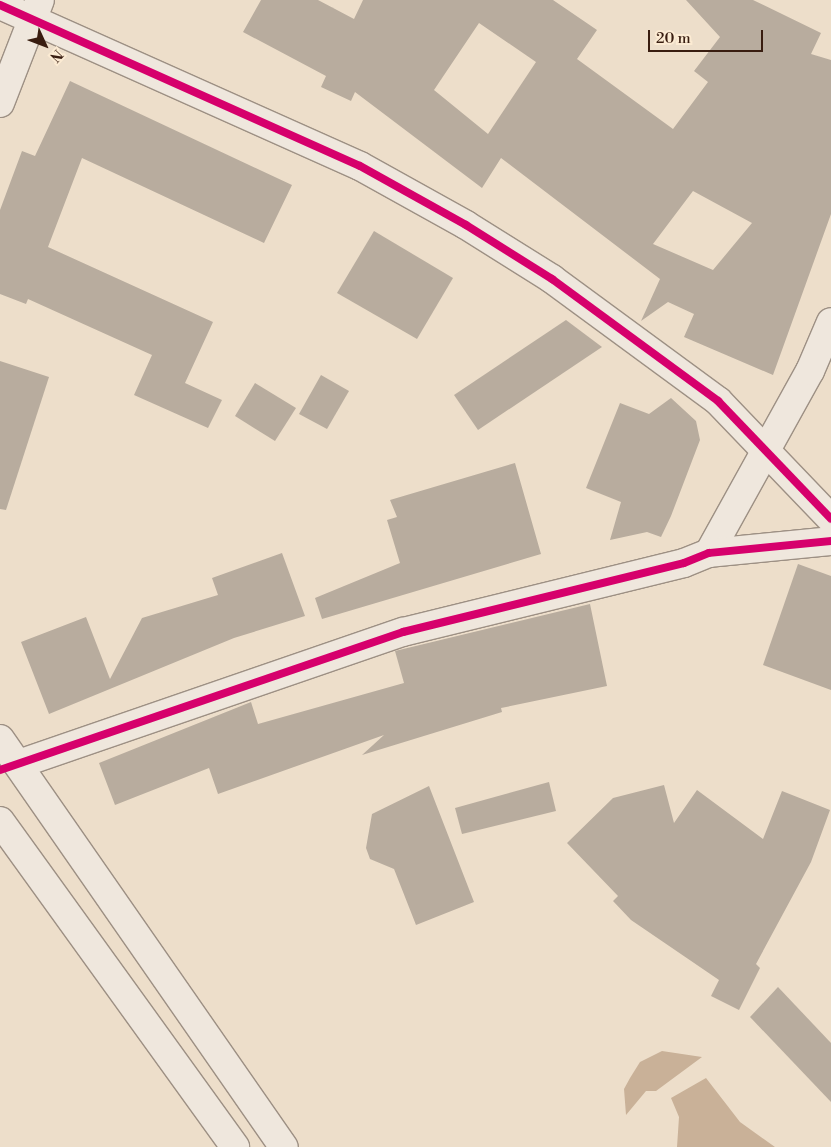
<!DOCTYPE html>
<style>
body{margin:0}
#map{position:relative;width:831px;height:1147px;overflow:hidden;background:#eddeca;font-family:"Libre Bodoni",serif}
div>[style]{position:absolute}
.water>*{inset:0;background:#c9b198}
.building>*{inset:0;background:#b8ac9e}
.roads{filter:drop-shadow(1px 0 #9d9084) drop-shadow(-1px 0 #9d9084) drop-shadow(0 1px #9d9084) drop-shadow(0 -1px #9d9084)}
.minor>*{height:28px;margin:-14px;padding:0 14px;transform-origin:14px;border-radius:14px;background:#efe7dd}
.tertiary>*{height:28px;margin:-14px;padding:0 14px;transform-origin:14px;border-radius:14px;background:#efe7dd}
.cycleway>*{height:8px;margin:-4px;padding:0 4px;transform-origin:4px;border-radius:4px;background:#d6006c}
span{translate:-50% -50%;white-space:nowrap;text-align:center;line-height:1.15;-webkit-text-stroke:4px #fcebd3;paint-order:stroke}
.north{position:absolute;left:20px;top:20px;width:50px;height:50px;-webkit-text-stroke:4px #fcebd3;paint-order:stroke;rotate:133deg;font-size:14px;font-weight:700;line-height:20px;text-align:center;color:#391d10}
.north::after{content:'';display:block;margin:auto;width:18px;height:22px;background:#391d10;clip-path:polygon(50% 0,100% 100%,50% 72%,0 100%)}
.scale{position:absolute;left:648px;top:30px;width:115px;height:22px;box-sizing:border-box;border:2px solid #391d10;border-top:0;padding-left:6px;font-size:15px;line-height:18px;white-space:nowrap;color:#391d10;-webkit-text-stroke:4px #fcebd3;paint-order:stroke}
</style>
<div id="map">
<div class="water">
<i style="clip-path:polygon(662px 1051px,702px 1057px,656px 1091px,646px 1091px,626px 1115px,624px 1089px,630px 1078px,640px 1062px)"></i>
<i style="clip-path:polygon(706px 1078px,740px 1122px,775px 1147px,677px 1147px,679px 1117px,671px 1098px)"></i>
</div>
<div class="building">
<i style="clip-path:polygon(evenodd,261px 0,318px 0,354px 19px,363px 0,553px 0,597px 30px,577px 59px,673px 129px,708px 82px,694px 71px,720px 37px,686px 0,753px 0,821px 33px,811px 54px,831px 60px,831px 214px,773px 375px,684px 337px,694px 314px,668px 302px,641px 321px,660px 279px,501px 158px,482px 188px,355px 92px,351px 101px,321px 87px,326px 76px,243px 32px,261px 0,479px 23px,536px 62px,488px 134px,434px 90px,479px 23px,261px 0,693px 191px,752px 223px,713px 270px,653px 244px,693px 191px)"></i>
<i style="clip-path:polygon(70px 81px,292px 185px,264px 243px,82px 158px,48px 247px,213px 322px,185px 383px,222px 400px,208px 428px,134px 395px,152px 355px,28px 299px,26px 304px,0 294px,0 210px,22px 151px,35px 156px)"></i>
<i style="clip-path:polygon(374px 231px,453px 278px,417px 339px,337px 293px)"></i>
<i style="clip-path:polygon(566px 320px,602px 347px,478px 430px,454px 395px)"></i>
<i style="clip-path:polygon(0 361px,49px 377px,6px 510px,0 509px)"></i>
<i style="clip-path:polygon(321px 375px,349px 391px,327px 429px,299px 414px)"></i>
<i style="clip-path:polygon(255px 383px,296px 408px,275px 441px,235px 416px)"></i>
<i style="clip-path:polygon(671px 398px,696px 421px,700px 440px,671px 516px,661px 537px,647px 532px,610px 540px,621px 502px,586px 488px,620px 403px,649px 414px)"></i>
<i style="clip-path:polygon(515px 463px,541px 554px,322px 619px,315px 598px,400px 563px,387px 520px,397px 517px,390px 500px)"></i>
<i style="clip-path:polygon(282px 553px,305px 616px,234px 638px,49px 714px,21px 642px,86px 617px,110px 679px,142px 618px,218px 595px,212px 578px)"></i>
<i style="clip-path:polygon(798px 564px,831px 576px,831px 690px,763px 665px)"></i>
<i style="clip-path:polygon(590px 604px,607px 686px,501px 708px,502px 712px,362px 755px,384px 735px,218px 794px,209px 768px,115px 805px,99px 763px,251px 702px,258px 724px,404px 683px,395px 651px)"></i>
<i style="clip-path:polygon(549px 782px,556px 811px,462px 834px,455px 808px)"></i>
<i style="clip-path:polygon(664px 785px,674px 823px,697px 790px,763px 839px,782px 791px,830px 810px,811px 862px,756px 964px,760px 968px,739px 1010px,711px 996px,719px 980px,631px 920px,613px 901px,618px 896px,567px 843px,613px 798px)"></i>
<i style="clip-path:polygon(429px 786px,474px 902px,416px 925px,394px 869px,370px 859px,366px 848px,372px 814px)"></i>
<i style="clip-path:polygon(778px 987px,831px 1043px,831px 1102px,750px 1017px)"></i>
</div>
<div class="roads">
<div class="minor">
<i style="left:0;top:5px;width:394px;rotate:24.1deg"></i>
<i style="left:360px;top:166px;width:121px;rotate:29.1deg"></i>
<i style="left:466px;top:225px;width:102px;rotate:32.1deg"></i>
<i style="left:552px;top:279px;width:206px;rotate:36.3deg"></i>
<i style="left:718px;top:401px;width:163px;rotate:46.2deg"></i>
<i style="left:709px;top:553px;width:208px;rotate:-61deg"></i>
<i style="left:810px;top:371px;width:53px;rotate:-66.8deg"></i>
<i style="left:19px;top:764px;width:406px;rotate:-19deg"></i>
<i style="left:403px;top:632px;width:289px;rotate:-13.8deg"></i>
<i style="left:684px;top:563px;width:27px;rotate:-22deg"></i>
<i style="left:709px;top:553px;width:123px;rotate:-5.6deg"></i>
</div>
<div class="tertiary">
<i style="left:0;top:103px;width:110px;rotate:-68.8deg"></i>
<i style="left:0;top:739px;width:497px;rotate:55.2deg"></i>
<i style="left:0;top:821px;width:402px;rotate:54.2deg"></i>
</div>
</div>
<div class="cycleway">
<i style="left:0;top:5px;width:394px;rotate:24.1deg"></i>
<i style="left:360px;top:166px;width:121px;rotate:29.1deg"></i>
<i style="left:466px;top:225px;width:102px;rotate:32.1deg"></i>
<i style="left:552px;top:279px;width:206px;rotate:36.3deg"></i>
<i style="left:718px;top:401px;width:163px;rotate:46.2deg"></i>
<i style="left:0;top:770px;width:426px;rotate:-18.9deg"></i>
<i style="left:403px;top:632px;width:289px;rotate:-13.8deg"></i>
<i style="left:684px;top:563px;width:27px;rotate:-22deg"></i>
<i style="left:709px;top:553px;width:123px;rotate:-5.6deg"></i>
</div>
<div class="north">N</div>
<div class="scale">20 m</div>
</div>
